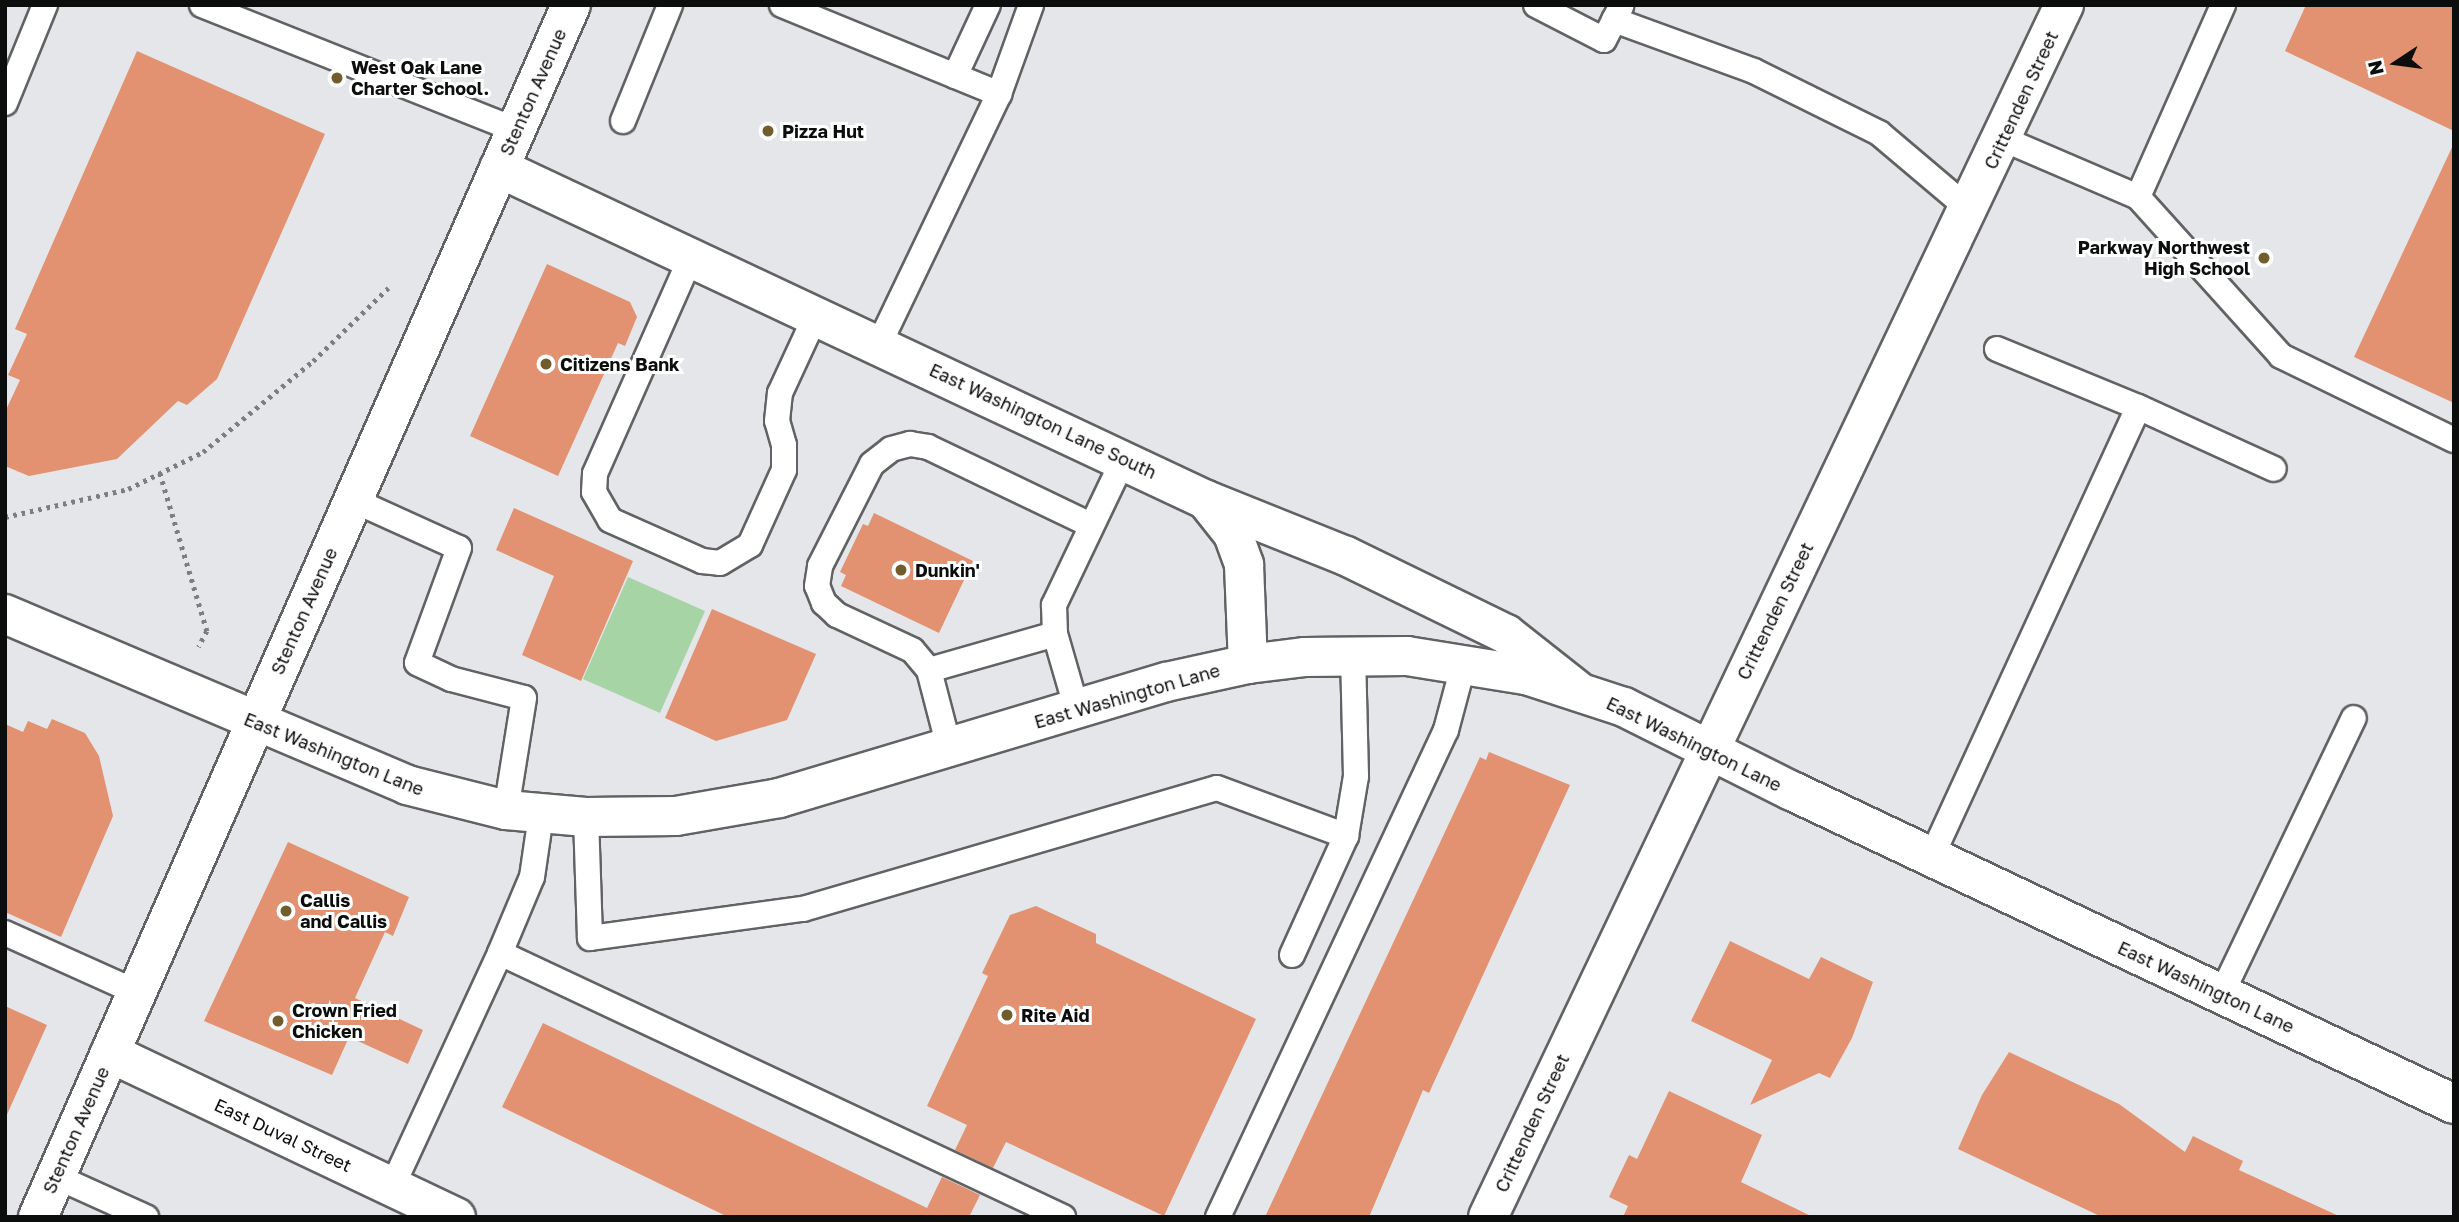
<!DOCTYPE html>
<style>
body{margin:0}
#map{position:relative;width:2459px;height:1222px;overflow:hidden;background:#e5e6e9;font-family:"Golos Text",sans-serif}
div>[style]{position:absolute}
.green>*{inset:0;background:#a7d4a4}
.building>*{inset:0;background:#e29171}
.path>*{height:4.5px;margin-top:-2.25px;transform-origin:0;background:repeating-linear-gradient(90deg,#7d7e7f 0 3.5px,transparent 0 8.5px)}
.roads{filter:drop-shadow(2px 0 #616264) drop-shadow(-2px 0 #616264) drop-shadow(0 2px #616264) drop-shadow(0 -2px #616264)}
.lane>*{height:24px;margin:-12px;padding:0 12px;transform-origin:12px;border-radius:12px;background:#fff}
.street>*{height:38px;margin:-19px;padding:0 19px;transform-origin:19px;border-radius:19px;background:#fff}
.secondary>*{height:38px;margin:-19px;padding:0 19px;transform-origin:19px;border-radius:19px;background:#fff}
.primary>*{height:38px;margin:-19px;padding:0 19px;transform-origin:19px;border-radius:19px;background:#fff}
.dots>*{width:19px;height:19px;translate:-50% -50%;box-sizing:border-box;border:4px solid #fff;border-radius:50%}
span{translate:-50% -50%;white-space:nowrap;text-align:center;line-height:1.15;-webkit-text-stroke:6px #fff;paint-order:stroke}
.poi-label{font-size:18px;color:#0c0d0d;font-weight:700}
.left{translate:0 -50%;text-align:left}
.right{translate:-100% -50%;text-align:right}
.street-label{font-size:18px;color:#0c0d0d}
.frame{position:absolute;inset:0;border:7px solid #0c0d0d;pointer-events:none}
.north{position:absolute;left:2361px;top:28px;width:70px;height:70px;-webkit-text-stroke:5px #fff;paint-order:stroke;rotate:257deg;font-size:19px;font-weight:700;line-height:28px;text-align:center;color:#0c0d0d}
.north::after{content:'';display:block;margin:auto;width:24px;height:32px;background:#0c0d0d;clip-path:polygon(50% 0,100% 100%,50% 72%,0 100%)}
</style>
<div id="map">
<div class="green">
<i style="clip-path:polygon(628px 577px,705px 611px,660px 713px,583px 679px)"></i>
</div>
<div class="building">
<i style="clip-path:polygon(2306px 5px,2454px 5px,2454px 131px,2285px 51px)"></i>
<i style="clip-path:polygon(137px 51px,325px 134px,217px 379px,187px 405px,178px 401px,117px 459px,29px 476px,5px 466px,5px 412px,20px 380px,8px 375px,27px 334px,15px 329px)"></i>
<i style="clip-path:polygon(2454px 143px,2454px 403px,2354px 357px)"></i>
<i style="clip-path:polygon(547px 264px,630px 302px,637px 317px,625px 346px,618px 343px,558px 476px,470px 436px)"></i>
<i style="clip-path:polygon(514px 508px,633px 561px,581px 681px,522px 655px,554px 576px,496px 550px)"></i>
<i style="clip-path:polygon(874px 513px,973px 561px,939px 633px,841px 586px,846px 575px,840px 572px,863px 524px,868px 526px)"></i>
<i style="clip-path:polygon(712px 609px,816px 654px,787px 720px,716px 741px,665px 718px)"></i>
<i style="clip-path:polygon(52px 719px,85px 733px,99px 756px,113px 816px,61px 937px,5px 912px,5px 724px,23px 732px,28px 721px,47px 729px)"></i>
<i style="clip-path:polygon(1489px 752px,1570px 785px,1429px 1093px,1423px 1090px,1369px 1217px,1265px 1217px,1480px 757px,1486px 760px)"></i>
<i style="clip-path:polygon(288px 842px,409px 897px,393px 936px,385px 932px,355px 998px,423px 1030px,408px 1064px,349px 1037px,332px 1075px,204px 1021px)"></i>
<i style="clip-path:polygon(1036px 906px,1096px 934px,1096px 943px,1256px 1019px,1164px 1216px,1006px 1142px,993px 1168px,955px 1150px,967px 1125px,927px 1106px,988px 976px,982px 973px,1010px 915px)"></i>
<i style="clip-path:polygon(1730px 941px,1809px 979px,1821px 957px,1873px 982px,1852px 1038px,1830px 1078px,1819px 1073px,1750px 1105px,1772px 1060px,1691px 1021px)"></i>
<i style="clip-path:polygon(5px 1006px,47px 1025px,5px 1119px)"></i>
<i style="clip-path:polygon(543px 1023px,927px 1208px,942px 1177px,980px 1195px,969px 1217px,728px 1217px,502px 1107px)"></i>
<i style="clip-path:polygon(2009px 1052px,2119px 1104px,2185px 1152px,2193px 1136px,2243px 1161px,2239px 1170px,2341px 1217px,2102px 1217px,1958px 1149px,1982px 1095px)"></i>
<i style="clip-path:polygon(1669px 1091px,1762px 1135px,1741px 1182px,1813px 1217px,1623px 1217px,1628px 1206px,1609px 1197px,1629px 1155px,1637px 1159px)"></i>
</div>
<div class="path">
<i style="left:160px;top:473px;width:165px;rotate:73.4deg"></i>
<i style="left:207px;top:631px;width:18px;rotate:117deg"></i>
<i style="left:5px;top:517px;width:126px;rotate:-12.8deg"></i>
<i style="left:128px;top:489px;width:84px;rotate:-26.3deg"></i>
<i style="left:203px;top:452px;width:143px;rotate:-39.6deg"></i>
<i style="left:313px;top:361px;width:105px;rotate:-44.2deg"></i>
</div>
<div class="roads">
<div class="lane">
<i style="left:202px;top:5px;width:338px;rotate:21.7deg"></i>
<i style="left:782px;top:5px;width:235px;rotate:22.3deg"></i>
<i style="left:999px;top:94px;width:277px;rotate:115.6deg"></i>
<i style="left:1536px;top:5px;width:76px;rotate:27.2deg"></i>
<i style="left:1604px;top:40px;width:38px;rotate:-63deg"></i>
<i style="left:1614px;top:20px;width:149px;rotate:20deg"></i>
<i style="left:1754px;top:71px;width:140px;rotate:26.4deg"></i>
<i style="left:1879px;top:133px;width:119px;rotate:40.2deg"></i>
<i style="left:955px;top:76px;width:78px;rotate:-65.1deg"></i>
<i style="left:999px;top:94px;width:95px;rotate:-70.2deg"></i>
<i style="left:5px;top:103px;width:106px;rotate:-67.8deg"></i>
<i style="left:623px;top:121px;width:125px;rotate:-67.9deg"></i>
<i style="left:2003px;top:139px;width:147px;rotate:23.2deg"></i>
<i style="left:2138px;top:197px;width:210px;rotate:-66.1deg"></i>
<i style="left:2138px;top:197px;width:214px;rotate:48deg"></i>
<i style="left:2281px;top:356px;width:192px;rotate:25.9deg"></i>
<i style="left:691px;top:257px;width:237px;rotate:113.9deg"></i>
<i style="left:595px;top:474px;width:18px;rotate:93deg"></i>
<i style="left:594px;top:492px;width:32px;rotate:60deg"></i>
<i style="left:610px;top:520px;width:101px;rotate:24deg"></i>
<i style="left:702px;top:561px;width:18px;rotate:6deg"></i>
<i style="left:720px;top:563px;width:35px;rotate:-31deg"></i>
<i style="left:750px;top:545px;width:82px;rotate:-65.6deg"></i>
<i style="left:784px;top:470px;width:25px;rotate:-90deg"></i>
<i style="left:784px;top:445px;width:25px;rotate:-106deg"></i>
<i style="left:777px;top:421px;width:28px;rotate:-84deg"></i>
<i style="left:780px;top:393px;width:86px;rotate:-65.2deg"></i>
<i style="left:1997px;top:349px;width:152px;rotate:22.4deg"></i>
<i style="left:353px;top:500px;width:116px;rotate:24.4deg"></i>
<i style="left:459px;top:548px;width:122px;rotate:110.1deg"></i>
<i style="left:417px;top:663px;width:38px;rotate:25deg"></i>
<i style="left:451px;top:679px;width:75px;rotate:14.6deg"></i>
<i style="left:524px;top:698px;width:113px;rotate:99.1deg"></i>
<i style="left:929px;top:670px;width:131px;rotate:-15.9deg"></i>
<i style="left:1077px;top:710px;width:79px;rotate:-106.1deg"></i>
<i style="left:1055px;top:634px;width:29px;rotate:-92deg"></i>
<i style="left:1054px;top:605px;width:163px;rotate:-64.5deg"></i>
<i style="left:949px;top:747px;width:80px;rotate:-104.6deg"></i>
<i style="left:929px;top:670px;width:26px;rotate:-130deg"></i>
<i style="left:912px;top:650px;width:83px;rotate:-155deg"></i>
<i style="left:837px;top:615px;width:18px;rotate:-137deg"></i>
<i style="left:824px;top:603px;width:18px;rotate:-112deg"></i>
<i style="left:817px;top:586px;width:20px;rotate:-81deg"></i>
<i style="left:820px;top:566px;width:114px;rotate:-63deg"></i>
<i style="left:872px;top:464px;width:24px;rotate:-38deg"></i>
<i style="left:891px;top:449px;width:20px;rotate:-15deg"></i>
<i style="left:910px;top:444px;width:18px;rotate:9deg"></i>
<i style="left:928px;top:447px;width:181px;rotate:25.6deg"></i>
<i style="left:586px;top:817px;width:121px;rotate:88.1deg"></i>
<i style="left:590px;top:938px;width:215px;rotate:-7.8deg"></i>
<i style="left:803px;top:909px;width:431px;rotate:-16.3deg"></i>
<i style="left:1217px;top:788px;width:138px;rotate:20.4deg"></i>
<i style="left:1346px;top:836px;width:61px;rotate:-80.5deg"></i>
<i style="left:1356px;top:776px;width:121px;rotate:-91.4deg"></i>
<i style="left:1931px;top:858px;width:496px;rotate:-65.3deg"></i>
<i style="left:2138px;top:407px;width:149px;rotate:24.5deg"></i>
<i style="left:5px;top:933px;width:144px;rotate:24.2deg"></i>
<i style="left:500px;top:953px;width:82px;rotate:-67.2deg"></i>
<i style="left:532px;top:877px;width:63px;rotate:-81.7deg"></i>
<i style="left:1292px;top:955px;width:131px;rotate:-65.6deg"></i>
<i style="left:2221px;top:995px;width:307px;rotate:-64.4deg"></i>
<i style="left:55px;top:1176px;width:100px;rotate:24.3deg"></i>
<i style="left:392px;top:1187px;width:258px;rotate:-65.2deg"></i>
<i style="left:500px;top:953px;width:622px;rotate:25.12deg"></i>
<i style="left:1218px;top:1217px;width:538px;rotate:-64.91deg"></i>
<i style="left:1446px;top:730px;width:69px;rotate:-75deg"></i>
</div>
<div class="street">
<i style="left:499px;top:168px;width:781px;rotate:25.15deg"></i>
<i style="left:1206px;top:500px;width:151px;rotate:21.8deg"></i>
<i style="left:1346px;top:556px;width:178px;rotate:26deg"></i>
<i style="left:1506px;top:634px;width:90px;rotate:38.3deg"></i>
<i style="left:1206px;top:500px;width:43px;rotate:51.5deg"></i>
<i style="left:1233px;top:534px;width:33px;rotate:70deg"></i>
<i style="left:1244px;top:565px;width:99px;rotate:87.7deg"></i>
<i style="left:110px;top:1053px;width:383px;rotate:25.4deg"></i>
<i style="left:1488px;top:1217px;width:1342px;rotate:-64.58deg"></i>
</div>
<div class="secondary">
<i style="left:5px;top:614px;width:437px;rotate:23deg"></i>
<i style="left:407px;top:785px;width:102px;rotate:14.2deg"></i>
<i style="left:506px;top:810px;width:80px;rotate:5deg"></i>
<i style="left:586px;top:817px;width:90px;rotate:-0.6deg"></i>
<i style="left:676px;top:816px;width:105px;rotate:-9.9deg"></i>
<i style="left:779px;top:798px;width:404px;rotate:-16.7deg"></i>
<i style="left:1166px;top:682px;width:84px;rotate:-12.4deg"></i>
<i style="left:1248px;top:664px;width:56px;rotate:-7.1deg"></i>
<i style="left:1304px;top:657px;width:103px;rotate:-0.6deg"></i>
<i style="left:1407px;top:656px;width:121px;rotate:9.1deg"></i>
<i style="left:1526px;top:675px;width:103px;rotate:18.1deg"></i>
<i style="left:1624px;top:707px;width:188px;rotate:26.6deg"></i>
<i style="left:1792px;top:791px;width:732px;rotate:25.31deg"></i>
</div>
<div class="primary">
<i style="left:38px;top:1217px;width:1324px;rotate:-66.26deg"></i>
</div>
</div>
<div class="dots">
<i style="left:337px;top:78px;background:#715d2c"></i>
<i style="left:768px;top:131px;background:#715d2c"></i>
<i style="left:2264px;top:258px;background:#715d2c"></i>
<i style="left:546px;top:364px;background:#715d2c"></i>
<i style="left:901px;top:570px;background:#715d2c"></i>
<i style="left:286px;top:911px;background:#715d2c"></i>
<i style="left:1007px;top:1015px;background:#715d2c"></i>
<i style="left:278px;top:1021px;background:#715d2c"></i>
</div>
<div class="poi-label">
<span class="left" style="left:351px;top:78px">West Oak Lane<br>Charter School.</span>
<span class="left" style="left:782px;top:131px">Pizza Hut</span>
<span class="right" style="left:2250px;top:258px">Parkway Northwest<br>High School</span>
<span class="left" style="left:560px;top:364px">Citizens Bank</span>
<span class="left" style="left:915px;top:570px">Dunkin'</span>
<span class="left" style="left:300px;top:911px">Callis<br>and Callis</span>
<span class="left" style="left:292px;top:1021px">Crown Fried<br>Chicken</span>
<span class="left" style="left:1021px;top:1015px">Rite Aid</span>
</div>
<div class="street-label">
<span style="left:533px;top:92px;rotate:-66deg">Stenton Avenue</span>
<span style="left:2021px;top:100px;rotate:-65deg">Crittenden Street</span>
<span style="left:1043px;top:421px;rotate:25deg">East Washington Lane South</span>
<span style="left:304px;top:611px;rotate:-66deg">Stenton Avenue</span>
<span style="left:1775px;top:611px;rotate:-64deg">Crittenden Street</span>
<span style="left:1127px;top:696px;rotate:-16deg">East Washington Lane</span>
<span style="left:1694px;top:744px;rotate:26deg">East Washington Lane</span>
<span style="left:334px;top:754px;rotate:22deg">East Washington Lane</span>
<span style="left:2206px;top:987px;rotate:25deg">East Washington Lane</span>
<span style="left:1532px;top:1123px;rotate:-65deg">Crittenden Street</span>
<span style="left:76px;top:1130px;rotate:-66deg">Stenton Avenue</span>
<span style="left:283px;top:1135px;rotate:25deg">East Duval Street</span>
</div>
<div class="frame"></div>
<div class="north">N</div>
</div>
